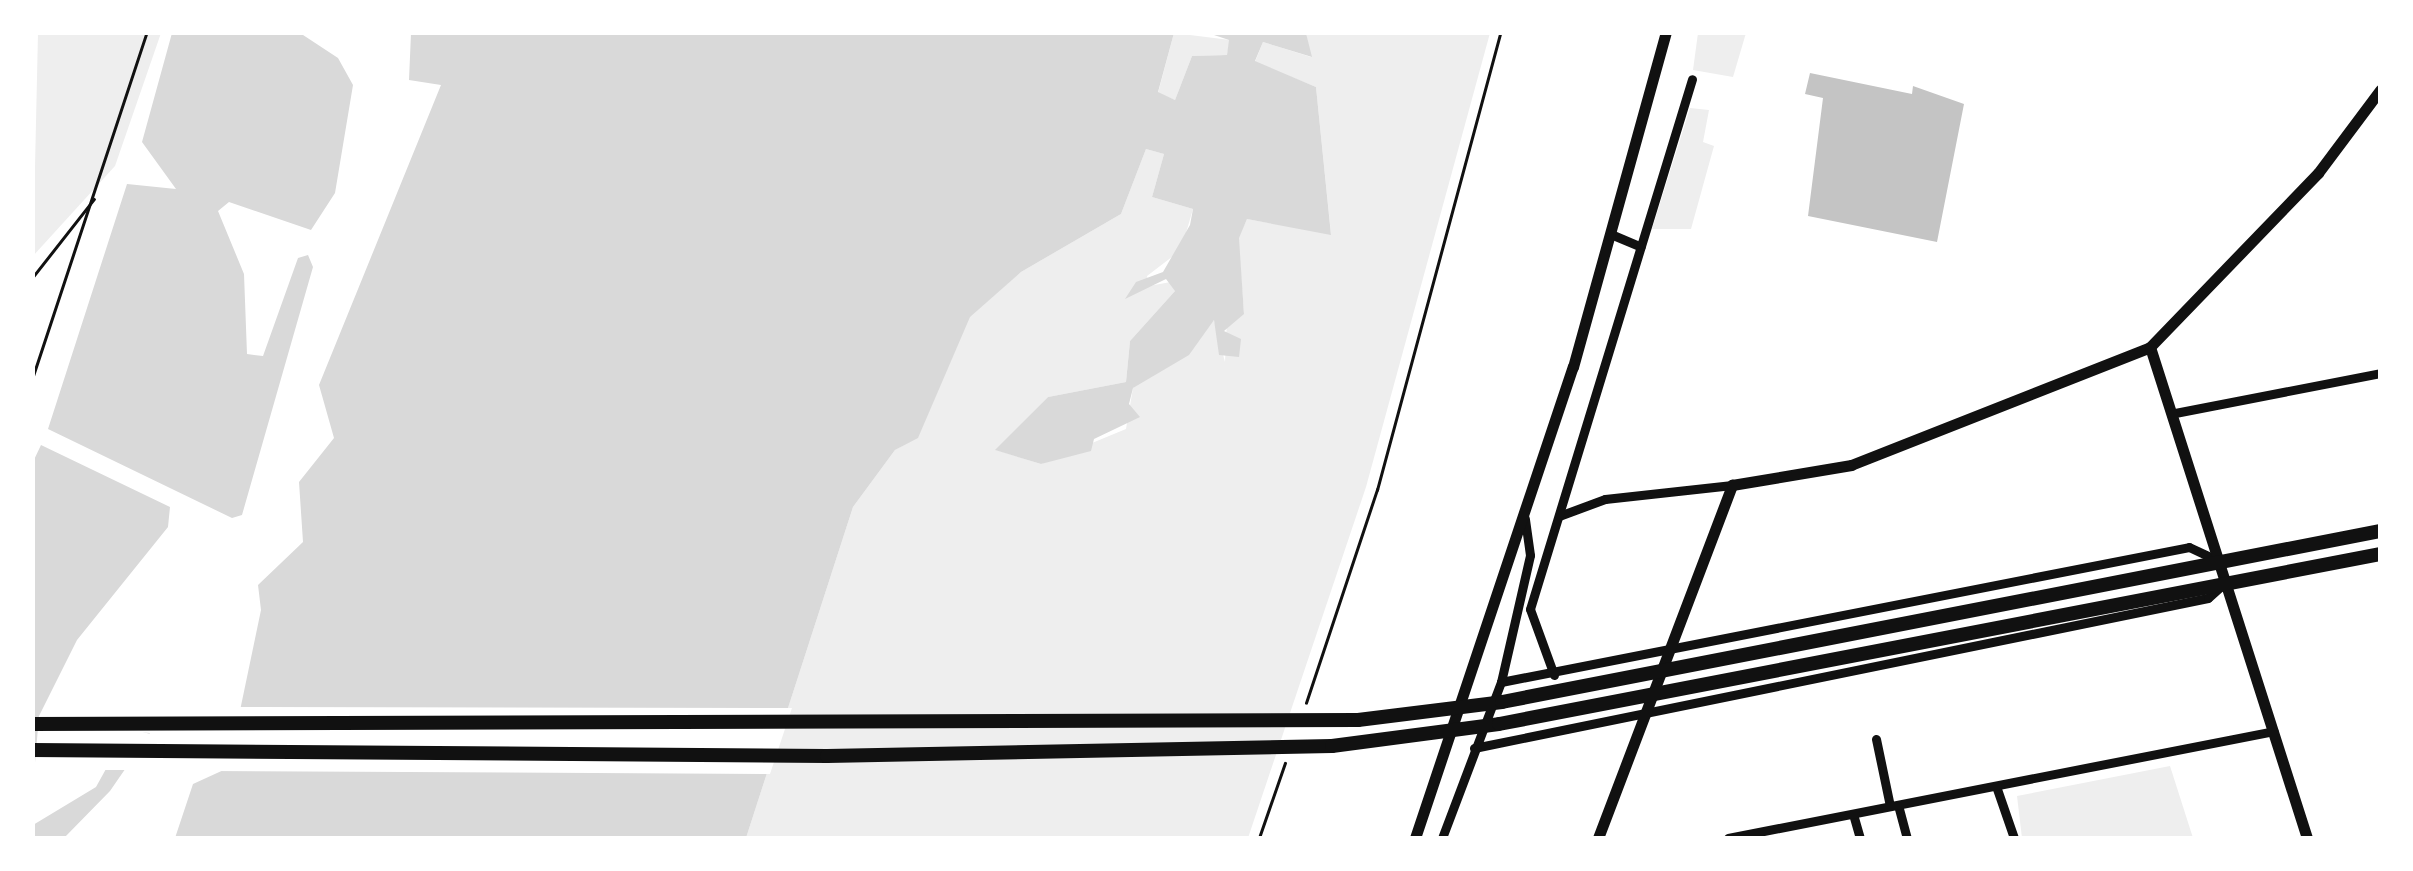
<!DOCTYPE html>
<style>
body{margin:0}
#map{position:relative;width:2413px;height:871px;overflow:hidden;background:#fff;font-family:Overpass,sans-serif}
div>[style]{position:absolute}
.green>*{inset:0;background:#eee}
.water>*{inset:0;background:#d9d9d9}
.pier>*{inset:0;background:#fff}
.building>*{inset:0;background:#c4c4c4}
.path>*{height:2.5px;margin:-1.25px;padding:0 1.25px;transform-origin:1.25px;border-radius:1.25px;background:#111}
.minor>*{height:9px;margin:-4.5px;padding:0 4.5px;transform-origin:4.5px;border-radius:4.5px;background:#111}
.tertiary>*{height:11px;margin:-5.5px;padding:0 5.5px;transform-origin:5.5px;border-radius:5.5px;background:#111}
.primary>*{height:14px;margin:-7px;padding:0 7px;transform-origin:7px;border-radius:7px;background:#111}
span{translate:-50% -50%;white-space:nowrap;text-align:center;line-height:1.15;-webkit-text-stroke:8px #fff;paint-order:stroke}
.frame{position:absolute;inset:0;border:35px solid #fff;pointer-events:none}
</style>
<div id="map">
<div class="green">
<i style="clip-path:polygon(38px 33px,161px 33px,115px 166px,33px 256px)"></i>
<i style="clip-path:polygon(1174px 33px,1230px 40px,1227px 55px,1192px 56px,1175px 100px,1158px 93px)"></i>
<i style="clip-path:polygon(1306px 33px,1490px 33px,1366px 487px,1248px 838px,746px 838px,853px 507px,895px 450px,918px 437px,969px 317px,1021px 272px,1121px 214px,1146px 149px,1164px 154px,1152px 197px,1193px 209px,1181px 250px,1147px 276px,1149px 286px,1176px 281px,1175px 291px,1130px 341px,1126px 382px,1048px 397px,996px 450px,1041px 464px,1126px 429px,1133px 388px,1214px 320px,1225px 362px,1227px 319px,1244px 313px,1238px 238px,1247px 219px,1331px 234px,1316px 87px,1255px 62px,1263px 42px,1311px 57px)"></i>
<i style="clip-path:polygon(1698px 33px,1746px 33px,1733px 77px,1693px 70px)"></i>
<i style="clip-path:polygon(1690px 108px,1709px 110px,1703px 142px,1714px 146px,1691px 229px,1652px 229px)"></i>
<i style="clip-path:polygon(2170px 766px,2193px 838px,2022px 838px,2017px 796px)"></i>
</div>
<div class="water">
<i style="clip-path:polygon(172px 33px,300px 33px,338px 58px,353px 85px,335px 193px,311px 230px,229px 202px,218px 211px,244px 274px,247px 354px,263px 356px,298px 258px,308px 255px,313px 267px,242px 515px,232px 518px,48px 429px,127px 184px,176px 189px,142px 142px)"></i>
<i style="clip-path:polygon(411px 33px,1174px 33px,1158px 92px,1175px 100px,1192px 56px,1227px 55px,1229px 40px,1208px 33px,1306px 33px,1312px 57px,1263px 42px,1255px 61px,1316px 87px,1331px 235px,1247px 219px,1239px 238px,1244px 314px,1224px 331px,1241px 339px,1239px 357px,1219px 355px,1214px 320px,1189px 355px,1133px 388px,1129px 404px,1140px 417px,1094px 439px,1091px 451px,1041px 464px,995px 450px,1048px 397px,1126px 382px,1130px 341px,1175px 291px,1166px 279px,1125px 299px,1136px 282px,1163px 272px,1190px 225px,1193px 209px,1152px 197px,1164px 154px,1146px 149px,1121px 214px,1021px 272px,970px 317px,918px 438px,895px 450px,853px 507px,746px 838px,175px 838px,193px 784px,228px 768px,261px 610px,258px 585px,303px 542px,299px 482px,334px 438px,319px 385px,441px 85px,409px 80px)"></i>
<i style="clip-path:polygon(41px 445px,170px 507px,168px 527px,77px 640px,39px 716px,33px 786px,32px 464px)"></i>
<i style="clip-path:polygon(127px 731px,150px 733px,110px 791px,64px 838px,33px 838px,33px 825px,96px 787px)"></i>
</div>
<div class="pier">
<i style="clip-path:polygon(232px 707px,792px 708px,770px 774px,209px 771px,223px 764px)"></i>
<i style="clip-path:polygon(124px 727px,154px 735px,130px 770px,99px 770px)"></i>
</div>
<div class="building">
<i style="clip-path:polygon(1810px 73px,1912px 94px,1913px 86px,1964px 104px,1937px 242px,1808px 216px,1823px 98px,1805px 94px)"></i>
</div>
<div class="path">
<i style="left:32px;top:278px;width:100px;rotate:-51.9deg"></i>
<i style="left:32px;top:379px;width:366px;rotate:-71.7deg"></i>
<i style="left:1306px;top:703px;width:225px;rotate:-71.6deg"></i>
<i style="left:1377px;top:490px;width:474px;rotate:-74.9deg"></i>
<i style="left:1259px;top:838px;width:79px;rotate:-70.9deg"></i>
</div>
<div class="minor">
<i style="left:1613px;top:235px;width:30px;rotate:23deg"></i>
<i style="left:2175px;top:413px;width:209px;rotate:-11deg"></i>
<i style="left:1559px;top:516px;width:49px;rotate:-20.3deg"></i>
<i style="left:1605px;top:499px;width:128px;rotate:-6.3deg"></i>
<i style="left:1554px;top:675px;width:70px;rotate:-110deg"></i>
<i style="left:1530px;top:609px;width:554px;rotate:-73deg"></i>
<i style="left:1501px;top:682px;width:701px;rotate:-11.1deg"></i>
<i style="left:2189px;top:547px;width:31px;rotate:25deg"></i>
<i style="left:1876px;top:739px;width:68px;rotate:78.2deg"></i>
<i style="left:1474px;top:748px;width:749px;rotate:-11.55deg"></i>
<i style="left:2208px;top:598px;width:15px;rotate:-42deg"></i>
<i style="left:1996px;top:786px;width:55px;rotate:70.9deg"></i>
<i style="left:1898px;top:805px;width:34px;rotate:75deg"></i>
<i style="left:1853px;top:814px;width:25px;rotate:74deg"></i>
<i style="left:1442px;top:838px;width:167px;rotate:-69.3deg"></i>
<i style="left:1501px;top:682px;width:130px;rotate:-77.1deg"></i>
<i style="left:1530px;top:555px;width:37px;rotate:-98deg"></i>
<i style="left:1728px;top:838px;width:556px;rotate:-11.09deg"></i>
</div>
<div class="tertiary">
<i style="left:2150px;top:347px;width:515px;rotate:72.27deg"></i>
<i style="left:1415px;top:838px;width:497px;rotate:-71.5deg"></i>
<i style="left:1573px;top:367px;width:348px;rotate:-74.5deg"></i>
<i style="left:1598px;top:838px;width:378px;rotate:-69.2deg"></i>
<i style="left:1732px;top:485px;width:121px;rotate:-9.5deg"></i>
<i style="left:1851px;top:465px;width:321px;rotate:-21.5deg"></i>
<i style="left:2150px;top:347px;width:242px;rotate:-46deg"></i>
<i style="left:2318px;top:173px;width:104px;rotate:-53.2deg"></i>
</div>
<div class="primary">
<i style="left:32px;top:724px;width:1326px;rotate:-0.17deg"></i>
<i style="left:1358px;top:720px;width:145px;rotate:-7.1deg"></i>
<i style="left:1502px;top:702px;width:894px;rotate:-11.02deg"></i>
<i style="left:32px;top:750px;width:795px;rotate:0.43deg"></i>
<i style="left:827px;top:756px;width:505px;rotate:-1.13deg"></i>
<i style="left:1332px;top:746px;width:168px;rotate:-7.5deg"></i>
<i style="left:1499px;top:724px;width:897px;rotate:-10.92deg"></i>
</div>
<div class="frame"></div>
</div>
